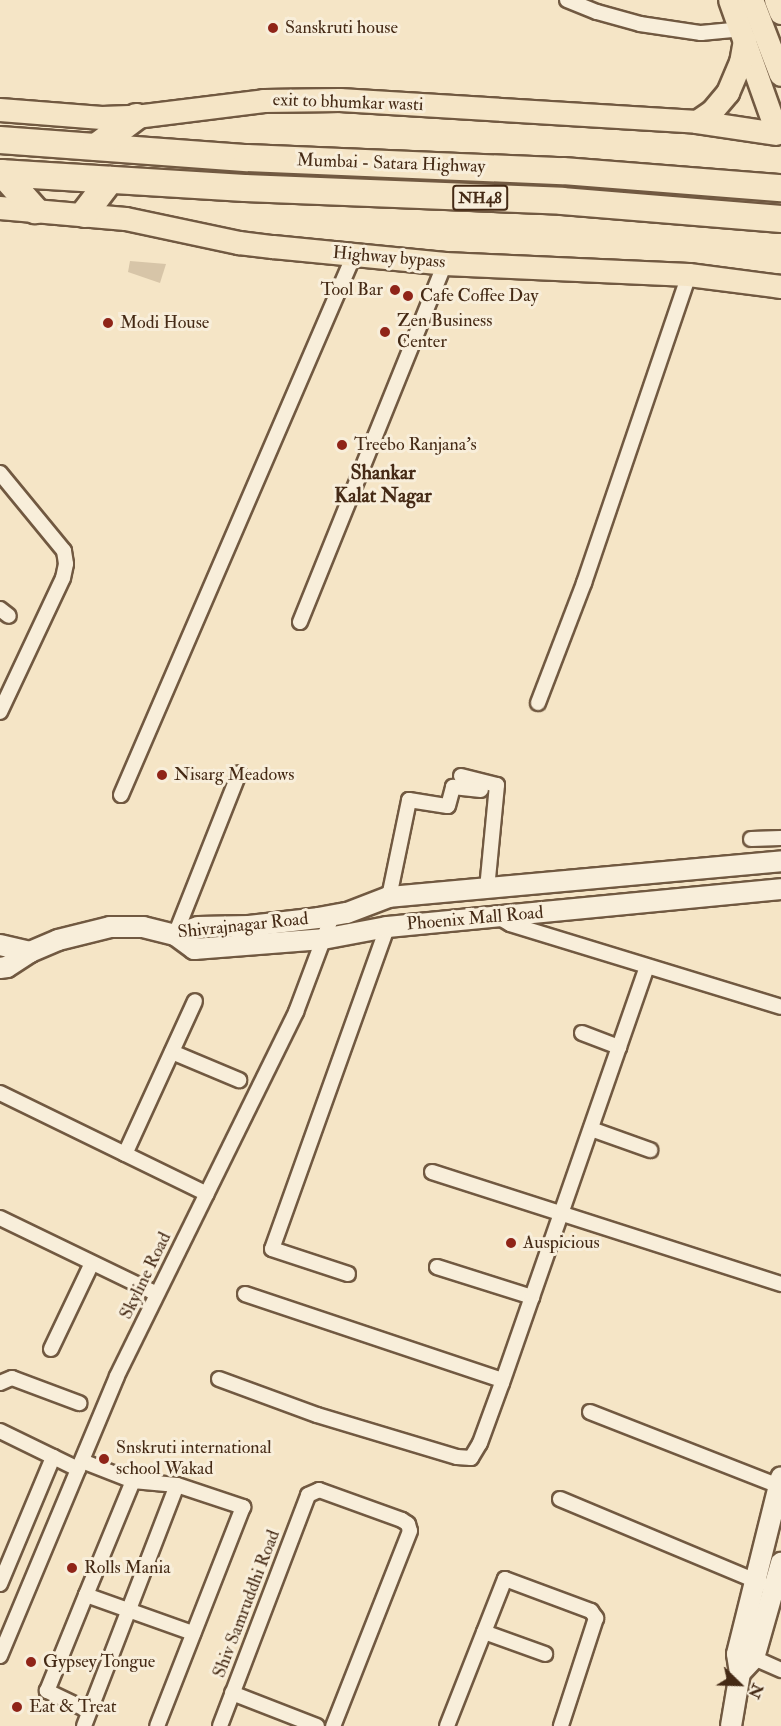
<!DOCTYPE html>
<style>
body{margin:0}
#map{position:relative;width:781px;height:1726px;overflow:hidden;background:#f5e5c6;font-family:"IM FELL Double Pica",serif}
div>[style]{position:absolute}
.green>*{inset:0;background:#d7c5a8}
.roads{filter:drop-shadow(2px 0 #715941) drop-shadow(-2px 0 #715941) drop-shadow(0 2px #715941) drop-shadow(0 -2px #715941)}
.street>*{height:14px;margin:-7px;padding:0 7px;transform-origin:7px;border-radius:7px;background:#f8eeda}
.secondary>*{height:20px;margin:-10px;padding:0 10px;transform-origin:10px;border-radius:10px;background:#f8eeda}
.primary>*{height:22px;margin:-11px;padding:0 11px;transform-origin:11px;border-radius:11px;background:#f5e5c6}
.highway>*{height:26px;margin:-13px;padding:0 13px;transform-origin:13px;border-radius:13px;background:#f5e5c6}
.dots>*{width:16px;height:16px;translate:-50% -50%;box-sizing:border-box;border:3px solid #f8eeda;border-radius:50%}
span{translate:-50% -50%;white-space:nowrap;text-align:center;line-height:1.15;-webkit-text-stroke:6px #f8eeda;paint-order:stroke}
.shield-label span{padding:2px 4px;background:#f8eeda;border:2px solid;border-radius:4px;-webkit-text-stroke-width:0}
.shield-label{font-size:16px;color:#452a15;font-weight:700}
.poi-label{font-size:18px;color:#452a15}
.left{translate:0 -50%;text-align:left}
.right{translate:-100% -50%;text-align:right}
.street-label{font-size:18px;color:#452a15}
.neighbourhood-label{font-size:20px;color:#452a15;font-weight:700}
.north{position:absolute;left:709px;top:1654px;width:60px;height:60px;-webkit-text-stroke:4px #f8eeda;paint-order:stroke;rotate:113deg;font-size:16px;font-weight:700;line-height:24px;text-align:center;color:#452a15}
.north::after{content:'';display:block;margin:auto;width:21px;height:27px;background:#452a15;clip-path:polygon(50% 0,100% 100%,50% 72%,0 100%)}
</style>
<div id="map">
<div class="green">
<i style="clip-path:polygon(130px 261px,166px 264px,160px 283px,128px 272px)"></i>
</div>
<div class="roads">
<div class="street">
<i style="left:567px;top:0;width:32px;rotate:22deg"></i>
<i style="left:597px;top:12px;width:45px;rotate:15.6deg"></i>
<i style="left:640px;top:24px;width:62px;rotate:8.4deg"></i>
<i style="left:701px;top:33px;width:42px;rotate:-5.4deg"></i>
<i style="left:0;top:473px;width:101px;rotate:50.6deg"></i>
<i style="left:64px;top:551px;width:13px;rotate:81deg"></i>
<i style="left:66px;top:564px;width:14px;rotate:102deg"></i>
<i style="left:63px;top:578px;width:148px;rotate:115.2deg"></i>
<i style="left:0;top:609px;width:11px;rotate:38deg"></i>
<i style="left:300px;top:622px;width:386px;rotate:-68deg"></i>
<i style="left:538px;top:703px;width:129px;rotate:-69deg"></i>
<i style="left:584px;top:583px;width:325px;rotate:-71.2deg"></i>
<i style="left:461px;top:776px;width:37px;rotate:14deg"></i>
<i style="left:497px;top:785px;width:104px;rotate:95.5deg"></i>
<i style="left:121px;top:795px;width:588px;rotate:-66.66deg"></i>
<i style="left:751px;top:839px;width:30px;rotate:-2deg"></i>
<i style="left:389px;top:897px;width:99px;rotate:-78.3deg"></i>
<i style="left:409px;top:800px;width:39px;rotate:9deg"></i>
<i style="left:448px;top:806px;width:20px;rotate:-75deg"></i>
<i style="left:453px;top:787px;width:28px;rotate:6deg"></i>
<i style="left:498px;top:917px;width:14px;rotate:30deg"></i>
<i style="left:510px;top:924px;width:283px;rotate:17deg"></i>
<i style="left:175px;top:935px;width:174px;rotate:-68.4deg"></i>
<i style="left:582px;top:1033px;width:40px;rotate:21deg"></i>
<i style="left:172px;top:1052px;width:73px;rotate:22.7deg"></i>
<i style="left:0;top:1093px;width:230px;rotate:26deg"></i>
<i style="left:591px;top:1129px;width:63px;rotate:19.6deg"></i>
<i style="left:125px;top:1154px;width:168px;rotate:-65.4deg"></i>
<i style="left:432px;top:1172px;width:367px;rotate:17.8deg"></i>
<i style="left:0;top:1218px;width:174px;rotate:25.8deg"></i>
<i style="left:437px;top:1267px;width:100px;rotate:17.5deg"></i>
<i style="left:348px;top:1274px;width:80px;rotate:-161.8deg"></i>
<i style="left:272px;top:1249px;width:342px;rotate:-70.3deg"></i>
<i style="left:245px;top:1294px;width:271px;rotate:18.5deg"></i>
<i style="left:51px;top:1349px;width:95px;rotate:-64.5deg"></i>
<i style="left:219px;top:1379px;width:104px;rotate:20.2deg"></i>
<i style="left:317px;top:1415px;width:146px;rotate:16.7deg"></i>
<i style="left:457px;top:1457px;width:14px;rotate:4deg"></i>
<i style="left:471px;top:1458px;width:17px;rotate:-59deg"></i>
<i style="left:480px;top:1443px;width:64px;rotate:-69.9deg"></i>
<i style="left:502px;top:1383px;width:441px;rotate:-70.8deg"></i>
<i style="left:0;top:1383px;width:13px;rotate:-23deg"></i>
<i style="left:12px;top:1378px;width:72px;rotate:20.5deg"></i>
<i style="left:590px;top:1412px;width:205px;rotate:21.4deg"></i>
<i style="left:0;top:1431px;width:87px;rotate:26deg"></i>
<i style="left:82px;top:1461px;width:55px;rotate:21.4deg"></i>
<i style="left:133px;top:1481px;width:44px;rotate:5.2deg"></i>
<i style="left:177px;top:1485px;width:70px;rotate:18.4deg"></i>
<i style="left:243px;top:1507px;width:235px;rotate:111.4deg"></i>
<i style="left:560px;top:1499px;width:218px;rotate:22.7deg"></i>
<i style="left:0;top:1584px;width:138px;rotate:-67.3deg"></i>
<i style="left:86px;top:1595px;width:123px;rotate:-67.6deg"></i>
<i style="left:484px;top:1632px;width:65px;rotate:19.8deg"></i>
<i style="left:0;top:1656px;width:303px;rotate:-67.3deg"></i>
<i style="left:117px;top:1376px;width:406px;rotate:-63.8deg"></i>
<i style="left:296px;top:1012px;width:103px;rotate:-69.4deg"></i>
<i style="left:754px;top:1658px;width:30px;rotate:24deg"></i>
<i style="left:232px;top:1693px;width:91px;rotate:21.2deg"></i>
<i style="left:89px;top:1711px;width:47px;rotate:-154.5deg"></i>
<i style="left:47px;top:1691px;width:104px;rotate:-67.9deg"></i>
<i style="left:86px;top:1595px;width:114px;rotate:19.6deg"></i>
<i style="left:84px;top:1726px;width:258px;rotate:-68.9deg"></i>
<i style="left:220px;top:1726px;width:247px;rotate:-69.1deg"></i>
<i style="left:308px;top:1495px;width:12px;rotate:-24deg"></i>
<i style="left:319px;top:1490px;width:88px;rotate:19.9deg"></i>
<i style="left:402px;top:1520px;width:7px;rotate:34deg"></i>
<i style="left:408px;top:1524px;width:7px;rotate:74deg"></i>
<i style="left:410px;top:1531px;width:210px;rotate:111.5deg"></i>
<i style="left:447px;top:1726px;width:158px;rotate:-68.5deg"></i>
<i style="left:505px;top:1579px;width:92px;rotate:20.4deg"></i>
<i style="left:591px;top:1611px;width:9px;rotate:54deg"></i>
<i style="left:596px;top:1618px;width:114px;rotate:108deg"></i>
</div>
<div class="secondary">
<i style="left:175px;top:935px;width:24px;rotate:36deg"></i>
<i style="left:194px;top:949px;width:129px;rotate:-4.4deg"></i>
<i style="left:323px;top:939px;width:65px;rotate:-10.6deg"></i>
<i style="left:387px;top:927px;width:396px;rotate:-5.5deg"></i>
<i style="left:0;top:945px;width:31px;rotate:13deg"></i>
<i style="left:0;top:968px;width:7px;rotate:-8deg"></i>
<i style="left:7px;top:967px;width:27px;rotate:-33deg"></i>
<i style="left:30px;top:952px;width:30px;rotate:-23deg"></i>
<i style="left:58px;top:940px;width:54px;rotate:-14deg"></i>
<i style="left:110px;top:927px;width:33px"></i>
<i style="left:143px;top:927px;width:33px;rotate:14deg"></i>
<i style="left:175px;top:935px;width:24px;rotate:-19deg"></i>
<i style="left:198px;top:927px;width:51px;rotate:-1.1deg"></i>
<i style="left:249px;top:926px;width:69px;rotate:-6.6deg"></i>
<i style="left:318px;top:918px;width:29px;rotate:-10deg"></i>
<i style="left:347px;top:913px;width:45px;rotate:-20.9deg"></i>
<i style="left:389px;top:897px;width:394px;rotate:-5.2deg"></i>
<i style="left:740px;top:1673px;width:21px;rotate:-47deg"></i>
<i style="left:754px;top:1658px;width:99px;rotate:-74.1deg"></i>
<i style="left:731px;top:1726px;width:54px;rotate:-80.4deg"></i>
<i style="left:740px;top:1673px;width:19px;rotate:-99deg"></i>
<i style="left:737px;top:1654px;width:182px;rotate:-76deg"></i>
</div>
<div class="primary">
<i style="left:730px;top:0;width:137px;rotate:70.4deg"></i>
<i style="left:776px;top:129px;width:6px;rotate:39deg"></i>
<i style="left:752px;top:0;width:80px;rotate:68.9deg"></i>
<i style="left:776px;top:0;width:14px;rotate:69deg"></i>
<i style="left:0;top:110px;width:102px;rotate:4.5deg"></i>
<i style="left:102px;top:118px;width:34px;rotate:-2deg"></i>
<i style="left:136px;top:117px;width:129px;rotate:-7.1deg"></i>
<i style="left:264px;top:101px;width:76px;rotate:-0.8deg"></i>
<i style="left:340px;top:100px;width:358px;rotate:3.5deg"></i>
<i style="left:697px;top:122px;width:80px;rotate:8.6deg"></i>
<i style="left:697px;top:122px;width:18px;rotate:-34deg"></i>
<i style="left:712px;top:112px;width:25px;rotate:-50deg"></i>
<i style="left:728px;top:93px;width:33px;rotate:-67deg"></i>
<i style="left:741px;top:63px;width:23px;rotate:-80deg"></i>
<i style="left:0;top:208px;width:126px;rotate:5deg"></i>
<i style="left:126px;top:219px;width:116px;rotate:12deg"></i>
<i style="left:239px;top:243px;width:34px;rotate:7deg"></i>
<i style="left:273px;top:247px;width:173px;rotate:5.6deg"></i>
<i style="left:445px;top:264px;width:244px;rotate:2.6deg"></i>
<i style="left:689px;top:275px;width:93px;rotate:7.4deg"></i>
</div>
<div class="highway">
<i style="left:0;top:140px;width:248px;rotate:4.2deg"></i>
<i style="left:247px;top:158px;width:316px;rotate:2.4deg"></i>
<i style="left:563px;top:171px;width:219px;rotate:4.5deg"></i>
<i style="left:96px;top:147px;width:50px;rotate:-36.9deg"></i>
<i style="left:0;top:173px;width:245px;rotate:3.5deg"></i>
<i style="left:245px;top:188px;width:317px;rotate:2.3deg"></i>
<i style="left:562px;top:201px;width:220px;rotate:4.7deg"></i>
<i style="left:2px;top:173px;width:50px;rotate:48.3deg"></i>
<i style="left:84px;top:214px;width:43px;rotate:-52.6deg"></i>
</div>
</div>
<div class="dots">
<i style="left:273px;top:28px;background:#8f2418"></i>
<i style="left:395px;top:290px;background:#8f2418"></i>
<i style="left:408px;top:296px;background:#8f2418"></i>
<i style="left:108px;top:323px;background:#8f2418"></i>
<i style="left:385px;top:332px;background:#8f2418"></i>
<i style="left:342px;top:445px;background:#8f2418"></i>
<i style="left:162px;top:775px;background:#8f2418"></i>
<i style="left:511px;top:1243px;background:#8f2418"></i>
<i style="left:104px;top:1459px;background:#8f2418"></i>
<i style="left:72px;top:1568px;background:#8f2418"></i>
<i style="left:31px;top:1662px;background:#8f2418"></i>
<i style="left:17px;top:1707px;background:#8f2418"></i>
</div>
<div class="shield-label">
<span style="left:480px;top:198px">NH48</span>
</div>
<div class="poi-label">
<span class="left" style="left:285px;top:28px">Sanskruti house</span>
<span class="right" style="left:383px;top:290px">Tool Bar</span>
<span class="left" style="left:420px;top:296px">Cafe Coffee Day</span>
<span class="left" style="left:397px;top:332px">Zen Business<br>Center</span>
<span class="left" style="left:120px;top:323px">Modi House</span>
<span class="left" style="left:354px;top:445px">Treebo Ranjana's</span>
<span class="left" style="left:174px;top:775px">Nisarg Meadows</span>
<span class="left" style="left:523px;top:1243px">Auspicious</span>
<span class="left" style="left:116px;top:1459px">Snskruti international<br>school Wakad</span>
<span class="left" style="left:84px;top:1568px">Rolls Mania</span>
<span class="left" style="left:43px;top:1662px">Gypsey Tongue</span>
<span class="left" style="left:29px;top:1707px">Eat &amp; Treat</span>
</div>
<div class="street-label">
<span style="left:348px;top:103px;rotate:2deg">exit to bhumkar wasti</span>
<span style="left:391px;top:164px;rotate:2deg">Mumbai - Satara Highway</span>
<span style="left:389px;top:258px;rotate:5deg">Highway bypass</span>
<span style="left:475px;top:919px;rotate:-5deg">Phoenix Mall Road</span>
<span style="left:243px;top:926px;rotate:-6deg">Shivrajnagar Road</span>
<span style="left:146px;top:1276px;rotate:-64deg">Skyline Road</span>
<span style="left:247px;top:1604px;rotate:-69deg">Shiv Samruddhi Road</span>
</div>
<div class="neighbourhood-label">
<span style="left:383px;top:484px">Shankar<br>Kalat Nagar</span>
</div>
<div class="north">N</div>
</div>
